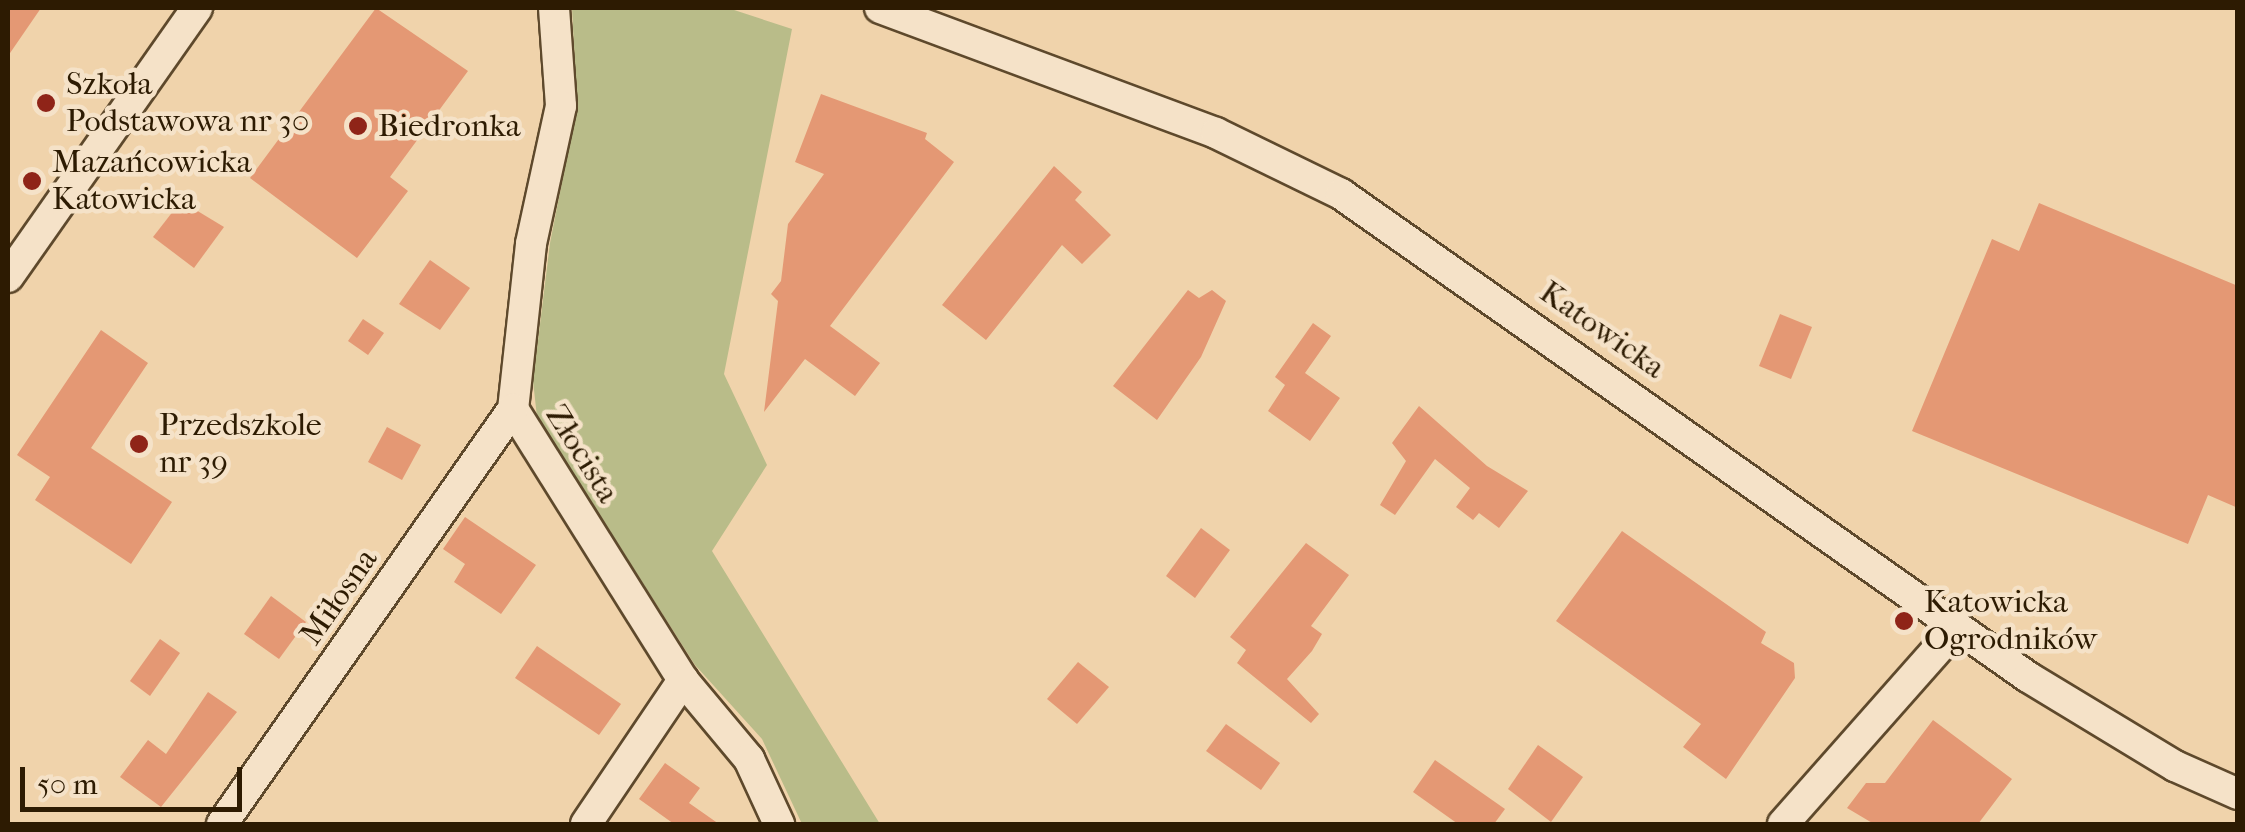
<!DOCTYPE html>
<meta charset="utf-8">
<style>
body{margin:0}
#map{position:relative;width:2245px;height:832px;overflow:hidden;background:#f0d3ab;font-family:"IM FELL French Canon",serif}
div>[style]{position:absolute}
.green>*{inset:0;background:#b9bc89}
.building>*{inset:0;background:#e49874}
.roads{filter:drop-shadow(2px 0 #5e492c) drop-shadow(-2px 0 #5e492c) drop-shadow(0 2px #5e492c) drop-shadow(0 -2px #5e492c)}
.minor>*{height:30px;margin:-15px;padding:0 15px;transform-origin:15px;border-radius:15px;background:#f5e2c8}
.dots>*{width:28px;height:28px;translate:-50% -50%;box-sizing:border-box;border:5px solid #f5e2c8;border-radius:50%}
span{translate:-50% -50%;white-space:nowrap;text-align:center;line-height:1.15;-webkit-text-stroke:9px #f5e2c8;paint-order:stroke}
.poi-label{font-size:32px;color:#2d1b02}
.left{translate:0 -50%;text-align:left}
.street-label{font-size:32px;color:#2d1b02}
.frame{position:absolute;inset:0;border:10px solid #2d1b02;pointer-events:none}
.scale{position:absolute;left:20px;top:767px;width:222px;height:45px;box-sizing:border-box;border:5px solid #2d1b02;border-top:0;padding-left:12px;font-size:30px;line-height:35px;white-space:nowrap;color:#2d1b02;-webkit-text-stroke:8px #f5e2c8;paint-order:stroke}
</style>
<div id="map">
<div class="green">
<i style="clip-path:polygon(572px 8px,728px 8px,792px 29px,724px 374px,767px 465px,712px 551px,880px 824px,802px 824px,762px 739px,695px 665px,537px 417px,533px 381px,550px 243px,577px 106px)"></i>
</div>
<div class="building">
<i style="clip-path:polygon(8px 8px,41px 8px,8px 56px)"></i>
<i style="clip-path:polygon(376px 8px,468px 71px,390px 177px,408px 191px,357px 258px,250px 178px)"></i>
<i style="clip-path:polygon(821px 94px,927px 133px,925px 139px,954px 162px,830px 326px,880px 363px,855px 396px,805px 359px,764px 412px,778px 301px,771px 294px,781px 281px,788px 224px,824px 174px,795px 162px)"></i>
<i style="clip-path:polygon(1054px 166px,1082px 192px,1075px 200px,1111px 235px,1082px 264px,1062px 245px,986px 340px,942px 305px)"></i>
<i style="clip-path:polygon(181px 201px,224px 227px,194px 268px,153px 237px)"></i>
<i style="clip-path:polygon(2039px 203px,2238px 286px,2238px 508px,2208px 495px,2188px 544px,1912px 431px,1992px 239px,2019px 251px)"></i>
<i style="clip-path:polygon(430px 260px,470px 288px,440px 330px,399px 304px)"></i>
<i style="clip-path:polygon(1188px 290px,1199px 298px,1212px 290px,1226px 301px,1201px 357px,1157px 420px,1113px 386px)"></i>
<i style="clip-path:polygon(1780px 314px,1812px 327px,1791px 379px,1759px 366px)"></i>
<i style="clip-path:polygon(363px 319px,384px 333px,368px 355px,348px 341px)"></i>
<i style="clip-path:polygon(1313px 323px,1331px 336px,1305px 373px,1340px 398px,1310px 441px,1268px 411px,1285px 385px,1275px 377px)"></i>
<i style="clip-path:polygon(101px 330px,148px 363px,91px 448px,172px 502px,131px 564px,35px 500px,50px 477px,17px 455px)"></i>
<i style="clip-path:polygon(1419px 406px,1487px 466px,1528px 491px,1499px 528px,1479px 513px,1473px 520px,1456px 507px,1470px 488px,1435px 459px,1395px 515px,1380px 505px,1406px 461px,1392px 443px)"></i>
<i style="clip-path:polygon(387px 427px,421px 445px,402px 480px,368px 462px)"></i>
<i style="clip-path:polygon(465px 517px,536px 565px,501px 614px,454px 582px,465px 564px,443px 549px)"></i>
<i style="clip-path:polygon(1201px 528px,1230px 550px,1195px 598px,1166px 576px)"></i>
<i style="clip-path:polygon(1622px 531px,1766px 632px,1761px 643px,1794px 663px,1795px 678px,1726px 779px,1683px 747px,1701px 724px,1556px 621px)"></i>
<i style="clip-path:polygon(1306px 543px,1349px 575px,1311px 626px,1322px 634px,1312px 651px,1287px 679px,1319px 714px,1311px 723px,1237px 663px,1246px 650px,1230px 637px)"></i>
<i style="clip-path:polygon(271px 596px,306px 622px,279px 659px,244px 634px)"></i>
<i style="clip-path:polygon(160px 639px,180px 653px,150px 696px,130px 681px)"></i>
<i style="clip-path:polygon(537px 646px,621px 704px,599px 735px,515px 678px)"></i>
<i style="clip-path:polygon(1078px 662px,1109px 687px,1077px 724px,1047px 699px)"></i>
<i style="clip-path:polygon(208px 692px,237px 712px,161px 807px,120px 777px,148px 740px,166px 754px)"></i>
<i style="clip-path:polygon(1933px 720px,2012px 779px,1978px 824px,1874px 824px,1847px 808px,1866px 783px,1885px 783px)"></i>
<i style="clip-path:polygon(1226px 724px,1280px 763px,1261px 790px,1206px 751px)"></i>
<i style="clip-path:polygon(1538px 745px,1583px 777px,1551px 822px,1508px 789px)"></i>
<i style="clip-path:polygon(1435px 760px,1505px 809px,1494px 824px,1458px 824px,1413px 792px)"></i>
<i style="clip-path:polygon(665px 763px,700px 788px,689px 803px,719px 824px,674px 824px,639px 799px)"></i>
</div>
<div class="roads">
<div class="minor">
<i style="left:554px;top:8px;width:98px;rotate:85.9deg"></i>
<i style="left:561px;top:106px;width:141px;rotate:102.3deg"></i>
<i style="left:531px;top:244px;width:166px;rotate:96.2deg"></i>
<i style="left:513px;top:409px;width:320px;rotate:57.9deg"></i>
<i style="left:683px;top:680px;width:103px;rotate:50.1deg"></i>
<i style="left:749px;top:759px;width:72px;rotate:65.2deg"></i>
<i style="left:880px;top:8px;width:358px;rotate:20.4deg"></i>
<i style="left:1216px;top:133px;width:139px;rotate:26deg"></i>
<i style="left:1341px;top:194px;width:840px;rotate:35.11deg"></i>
<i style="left:2028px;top:677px;width:172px;rotate:31.2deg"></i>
<i style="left:2175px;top:766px;width:69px;rotate:24deg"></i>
<i style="left:8px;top:277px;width:329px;rotate:-54.9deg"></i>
<i style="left:222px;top:824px;width:507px;rotate:-54.96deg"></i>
<i style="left:586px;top:824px;width:174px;rotate:-56deg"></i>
<i style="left:1783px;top:824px;width:263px;rotate:-48.5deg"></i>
</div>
</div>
<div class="dots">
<i style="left:46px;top:103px;background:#8f2418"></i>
<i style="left:358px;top:126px;background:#8f2418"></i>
<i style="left:32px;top:181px;background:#8f2418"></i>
<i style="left:139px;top:444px;background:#8f2418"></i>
<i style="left:1904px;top:621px;background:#8f2418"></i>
</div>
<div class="poi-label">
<span class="left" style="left:66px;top:103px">Szkoła<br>Podstawowa nr 30</span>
<span class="left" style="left:378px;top:126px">Biedronka</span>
<span class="left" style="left:52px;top:181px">Mazańcowicka<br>Katowicka</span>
<span class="left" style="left:159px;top:444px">Przedszkole<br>nr 39</span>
<span class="left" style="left:1924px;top:621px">Katowicka<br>Ogrodników</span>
</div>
<div class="street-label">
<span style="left:1602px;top:330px;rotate:35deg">Katowicka</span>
<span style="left:582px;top:454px;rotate:58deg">Złocista</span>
<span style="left:339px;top:597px;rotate:-55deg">Miłosna</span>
</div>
<div class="frame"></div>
<div class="scale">50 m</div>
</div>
